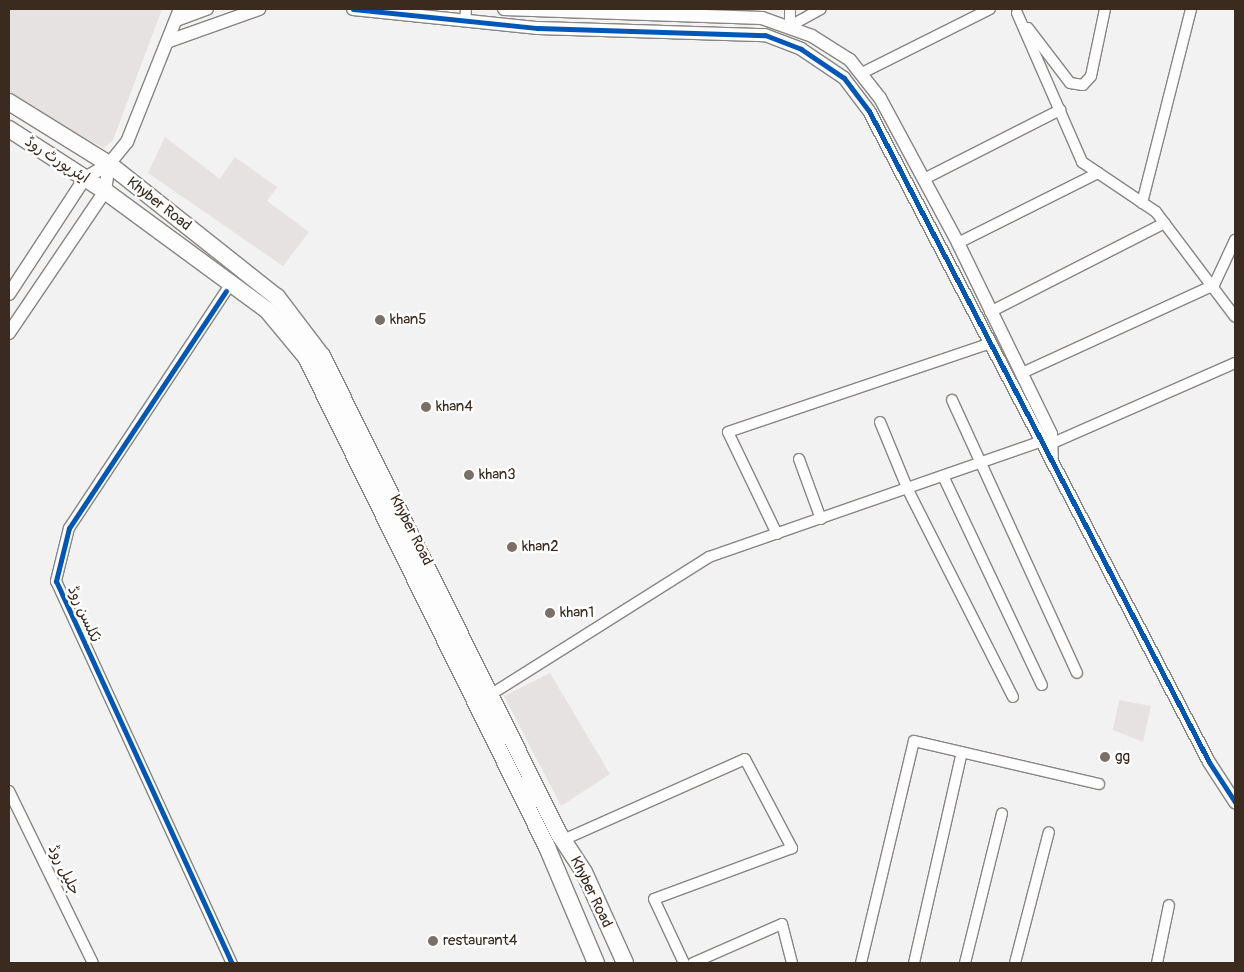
<!DOCTYPE html>
<meta charset="utf-8">
<style>
body{margin:0}
#map{position:relative;width:1244px;height:972px;overflow:hidden;background:#f3f2f2;font-family:Pangolin,"Playpen Sans Arabic",sans-serif}
div>[style]{position:absolute}
.built>*{inset:0;background:#e5e2e1}
.roads{filter:drop-shadow(1px 0 #898582) drop-shadow(-1px 0 #898582) drop-shadow(0 1px #898582) drop-shadow(0 -1px #898582)}
.minor>*{height:10px;margin:-5px;padding:0 5px;transform-origin:5px;border-radius:5px;background:#fdfdfd}
.tertiary>*{height:12px;margin:-6px;padding:0 6px;transform-origin:6px;border-radius:6px;background:#fdfdfd}
.primary>*{height:16px;margin:-8px;padding:0 8px;transform-origin:8px;border-radius:8px;background:#fdfdfd}
.cycleway>*{height:5px;margin:-2.5px;padding:0 2.5px;transform-origin:2.5px;border-radius:2.5px;background:#0057b8}
.dots>*{width:14px;height:14px;translate:-50% -50%;box-sizing:border-box;border:2px solid #fff;border-radius:50%}
span{translate:-50% -50%;white-space:nowrap;text-align:center;line-height:1.15;-webkit-text-stroke:5px #fff;paint-order:stroke}
.street-label{font-size:15px;color:#3b2a1e}
.poi-label{font-size:15px;color:#3b2a1e}
.left{translate:0 -50%;text-align:left}
.frame{position:absolute;inset:0;border:10px solid #3b2a1e;pointer-events:none}
</style>
<div id="map">
<div class="built">
<i style="clip-path:polygon(9px 9px,162px 9px,113px 140px,104px 148px,9px 99px)"></i>
<i style="clip-path:polygon(165px 137px,220px 179px,235px 157px,277px 187px,267px 201px,309px 232px,283px 266px,148px 173px)"></i>
<i style="clip-path:polygon(550px 673px,610px 774px,561px 806px,504px 696px)"></i>
<i style="clip-path:polygon(1119px 700px,1151px 706px,1143px 742px,1113px 730px)"></i>
</div>
<div class="roads">
<div class="minor">
<i style="left:1017px;top:13px;width:163px;rotate:66.4deg"></i>
<i style="left:1082px;top:162px;width:89px;rotate:34deg"></i>
<i style="left:1156px;top:212px;width:131px;rotate:53deg"></i>
<i style="left:465px;top:21px;width:12px;rotate:-85deg"></i>
<i style="left:790px;top:26px;width:35px;rotate:-29deg"></i>
<i style="left:790px;top:26px;width:17px;rotate:-90deg"></i>
<i style="left:1028px;top:28px;width:69px;rotate:52.6deg"></i>
<i style="left:1070px;top:83px;width:13px;rotate:9deg"></i>
<i style="left:1083px;top:85px;width:12px;rotate:-48deg"></i>
<i style="left:1091px;top:76px;width:68px;rotate:-78.2deg"></i>
<i style="left:862px;top:73px;width:143px;rotate:-26.6deg"></i>
<i style="left:924px;top:179px;width:153px;rotate:-26.9deg"></i>
<i style="left:1142px;top:203px;width:200px;rotate:-75.8deg"></i>
<i style="left:958px;top:243px;width:157px;rotate:-26.6deg"></i>
<i style="left:226px;top:291px;width:284px;rotate:123.5deg"></i>
<i style="left:69px;top:528px;width:55px;rotate:103.8deg"></i>
<i style="left:56px;top:581px;width:421px;rotate:65.3deg"></i>
<i style="left:990px;top:312px;width:196px;rotate:-27deg"></i>
<i style="left:1022px;top:373px;width:211px;rotate:-24.6deg"></i>
<i style="left:1214px;top:285px;width:50px;rotate:-65deg"></i>
<i style="left:952px;top:400px;width:300px;rotate:65.4deg"></i>
<i style="left:880px;top:422px;width:74px;rotate:67.6deg"></i>
<i style="left:908px;top:490px;width:232px;rotate:63.1deg"></i>
<i style="left:1046px;top:446px;width:206px;rotate:-23.7deg"></i>
<i style="left:799px;top:459px;width:64px;rotate:69.9deg"></i>
<i style="left:944px;top:478px;width:229px;rotate:64.7deg"></i>
<i style="left:777px;top:534px;width:113px;rotate:-115.7deg"></i>
<i style="left:728px;top:432px;width:278px;rotate:-18.7deg"></i>
<i style="left:493px;top:693px;width:255px;rotate:-32.2deg"></i>
<i style="left:709px;top:557px;width:354px;rotate:-19.2deg"></i>
<i style="left:9px;top:791px;width:191px;rotate:64deg"></i>
<i style="left:563px;top:840px;width:199px;rotate:-24deg"></i>
<i style="left:745px;top:759px;width:101px;rotate:62.2deg"></i>
<i style="left:792px;top:848px;width:147px;rotate:159.7deg"></i>
<i style="left:654px;top:899px;width:71px;rotate:64.9deg"></i>
<i style="left:693px;top:963px;width:97px;rotate:-23.7deg"></i>
<i style="left:782px;top:924px;width:40px;rotate:75.6deg"></i>
<i style="left:861px;top:963px;width:228px;rotate:-76.6deg"></i>
<i style="left:914px;top:741px;width:190px;rotate:13.1deg"></i>
<i style="left:914px;top:963px;width:216px;rotate:-77.2deg"></i>
<i style="left:965px;top:963px;width:154px;rotate:-76.1deg"></i>
<i style="left:1015px;top:963px;width:135px;rotate:-75.5deg"></i>
<i style="left:1157px;top:963px;width:59px;rotate:-78.3deg"></i>
</div>
<div class="tertiary">
<i style="left:353px;top:9px;width:186px;rotate:5.9deg"></i>
<i style="left:538px;top:28px;width:227px;rotate:1.8deg"></i>
<i style="left:765px;top:35px;width:39px;rotate:21deg"></i>
<i style="left:801px;top:49px;width:52px;rotate:34deg"></i>
<i style="left:844px;top:78px;width:41px;rotate:52.9deg"></i>
<i style="left:869px;top:111px;width:734px;rotate:62.42deg"></i>
<i style="left:1209px;top:762px;width:48px;rotate:57deg"></i>
<i style="left:504px;top:9px;width:258px;rotate:2deg"></i>
<i style="left:762px;top:18px;width:53px;rotate:19.8deg"></i>
<i style="left:812px;top:36px;width:45px;rotate:32.3deg"></i>
<i style="left:850px;top:60px;width:48px;rotate:51.7deg"></i>
<i style="left:880px;top:98px;width:165px;rotate:61.7deg"></i>
<i style="left:958px;top:243px;width:212px;rotate:64deg"></i>
<i style="left:1051px;top:434px;width:23px;rotate:88deg"></i>
<i style="left:176px;top:20px;width:33px;rotate:-20deg"></i>
<i style="left:169px;top:41px;width:96px;rotate:-19.6deg"></i>
<i style="left:9px;top:294px;width:139px;rotate:-56.8deg"></i>
<i style="left:85px;top:178px;width:28px;rotate:-30deg"></i>
<i style="left:109px;top:164px;width:28px;rotate:-51deg"></i>
<i style="left:127px;top:142px;width:143px;rotate:-68.3deg"></i>
<i style="left:9px;top:333px;width:171px;rotate:-55.9deg"></i>
<i style="left:105px;top:191px;width:27px;rotate:-82deg"></i>
</div>
<div class="primary">
<i style="left:9px;top:102px;width:118px;rotate:31.8deg"></i>
<i style="left:109px;top:164px;width:214px;rotate:38.4deg"></i>
<i style="left:277px;top:297px;width:74px;rotate:52.7deg"></i>
<i style="left:322px;top:356px;width:534px;rotate:63.63deg"></i>
<i style="left:559px;top:834px;width:45px;rotate:56.7deg"></i>
<i style="left:584px;top:872px;width:100px;rotate:65.7deg"></i>
<i style="left:9px;top:129px;width:114px;rotate:32.9deg"></i>
<i style="left:105px;top:191px;width:201px;rotate:36.3deg"></i>
<i style="left:267px;top:310px;width:61px;rotate:50.3deg"></i>
<i style="left:306px;top:357px;width:546px;rotate:63.81deg"></i>
<i style="left:547px;top:847px;width:126px;rotate:67.1deg"></i>
</div>
</div>
<div class="cycleway">
<i style="left:353px;top:9px;width:186px;rotate:5.9deg"></i>
<i style="left:538px;top:28px;width:227px;rotate:1.8deg"></i>
<i style="left:765px;top:35px;width:39px;rotate:21deg"></i>
<i style="left:801px;top:49px;width:52px;rotate:34deg"></i>
<i style="left:844px;top:78px;width:41px;rotate:52.9deg"></i>
<i style="left:869px;top:111px;width:734px;rotate:62.42deg"></i>
<i style="left:1209px;top:762px;width:48px;rotate:57deg"></i>
<i style="left:226px;top:291px;width:284px;rotate:123.5deg"></i>
<i style="left:69px;top:528px;width:55px;rotate:103.8deg"></i>
<i style="left:56px;top:581px;width:421px;rotate:65.3deg"></i>
</div>
<div class="dots">
<i style="left:380px;top:320px;background:#7b7068"></i>
<i style="left:426px;top:407px;background:#7b7068"></i>
<i style="left:469px;top:475px;background:#7b7068"></i>
<i style="left:512px;top:547px;background:#7b7068"></i>
<i style="left:550px;top:613px;background:#7b7068"></i>
<i style="left:1105px;top:757px;background:#7b7068"></i>
<i style="left:433px;top:941px;background:#7b7068"></i>
</div>
<div class="street-label">
<span style="left:57px;top:160px;rotate:33deg">ایئرپورٹ روڈ</span>
<span style="left:159px;top:204px;rotate:38deg">Khyber Road</span>
<span style="left:411px;top:530px;rotate:63deg">Khyber Road</span>
<span style="left:84px;top:614px;rotate:66deg">نکلسن روڈ</span>
<span style="left:64px;top:870px;rotate:64deg">جلیل روڈ</span>
<span style="left:591px;top:892px;rotate:64deg">Khyber Road</span>
</div>
<div class="poi-label">
<span class="left" style="left:390px;top:320px">khan5</span>
<span class="left" style="left:436px;top:407px">khan4</span>
<span class="left" style="left:479px;top:475px">khan3</span>
<span class="left" style="left:522px;top:547px">khan2</span>
<span class="left" style="left:560px;top:613px">khan1</span>
<span class="left" style="left:1115px;top:757px">gg</span>
<span class="left" style="left:443px;top:941px">restaurant4</span>
</div>
<div class="frame"></div>
</div>
